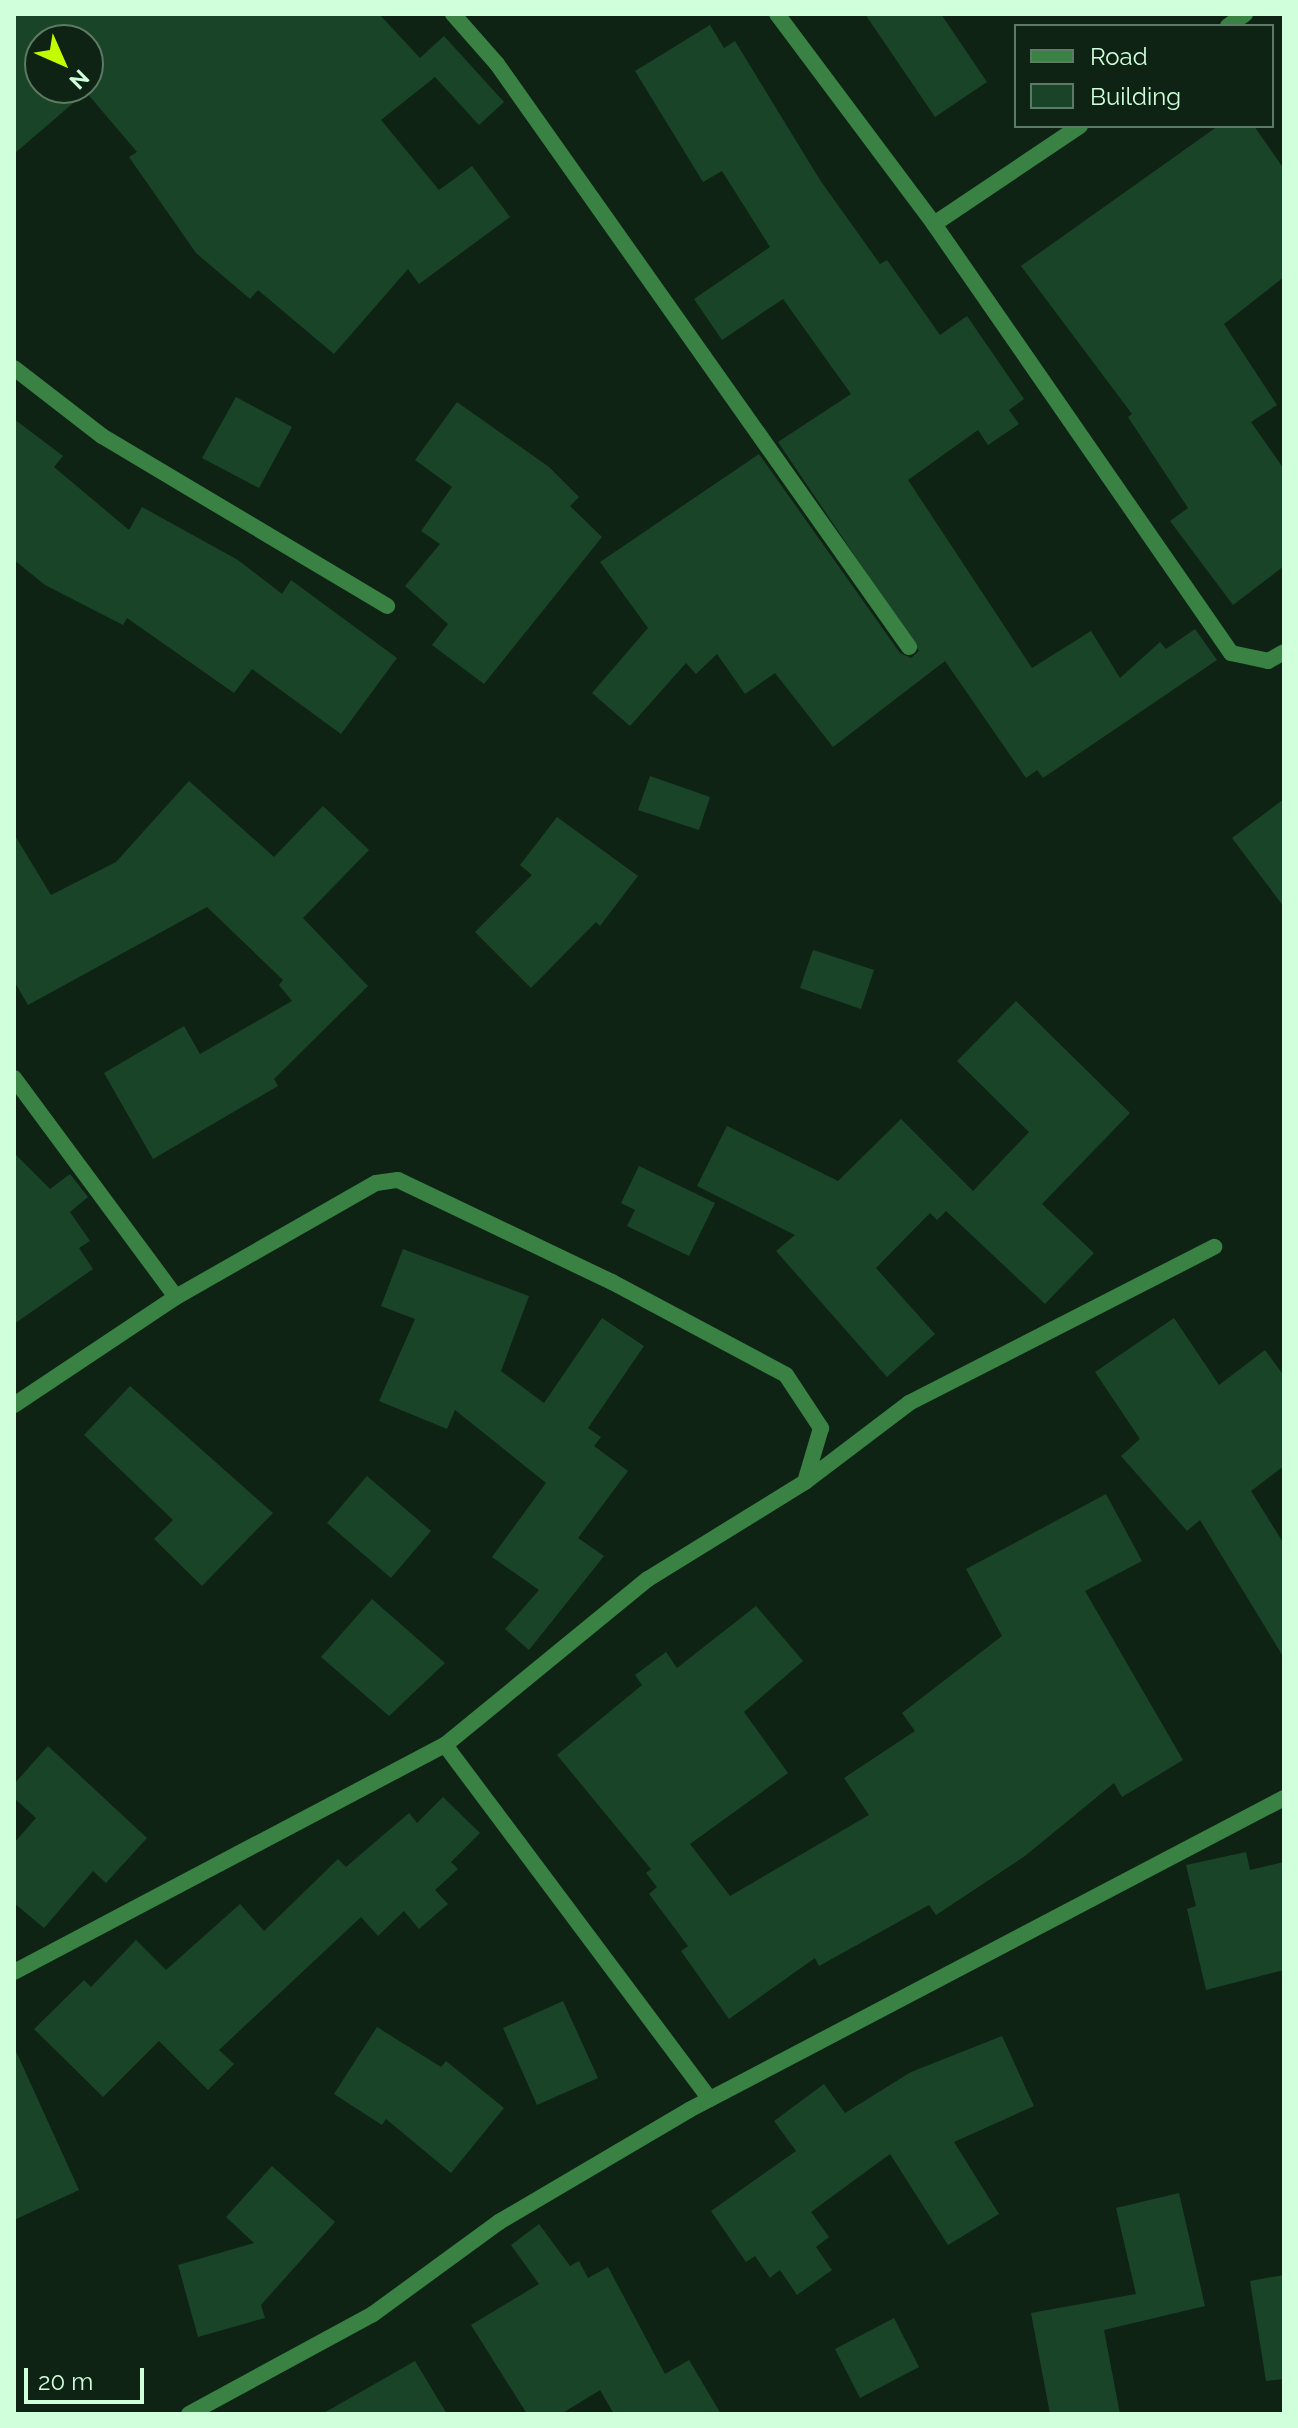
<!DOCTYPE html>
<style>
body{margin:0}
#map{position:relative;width:1298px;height:2428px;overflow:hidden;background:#0e2314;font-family:Raleway,sans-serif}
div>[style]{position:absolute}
.building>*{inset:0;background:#1a4428}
.street>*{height:16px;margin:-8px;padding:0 8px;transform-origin:8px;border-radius:8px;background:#398244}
span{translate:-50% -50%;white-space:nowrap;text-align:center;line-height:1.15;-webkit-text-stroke:8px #0e2314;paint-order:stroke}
.frame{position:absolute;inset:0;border:16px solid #d0ffdb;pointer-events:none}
.legend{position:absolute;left:1014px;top:24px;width:260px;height:104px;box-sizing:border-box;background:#0e2314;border:2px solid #5c7b64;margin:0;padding:10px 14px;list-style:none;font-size:24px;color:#d0ffdb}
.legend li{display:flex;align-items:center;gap:16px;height:40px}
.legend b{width:40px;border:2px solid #5c7b64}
.north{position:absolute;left:24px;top:24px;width:80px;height:80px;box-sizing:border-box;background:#0e2314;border:2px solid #5c7b64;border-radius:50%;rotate:135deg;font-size:22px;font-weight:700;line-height:32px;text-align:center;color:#d0ffdb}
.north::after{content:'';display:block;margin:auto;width:28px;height:36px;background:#c3fb00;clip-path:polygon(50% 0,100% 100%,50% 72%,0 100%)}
.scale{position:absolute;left:24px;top:2368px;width:120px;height:36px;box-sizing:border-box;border:4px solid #d0ffdb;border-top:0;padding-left:10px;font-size:24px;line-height:28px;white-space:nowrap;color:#d0ffdb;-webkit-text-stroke:6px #0e2314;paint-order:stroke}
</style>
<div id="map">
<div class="building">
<i style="clip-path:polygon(evenodd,14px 14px,379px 14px,420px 58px,444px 36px,504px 102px,479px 125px,435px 77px,381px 120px,439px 190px,472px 166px,510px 217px,419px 284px,408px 269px,334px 354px,258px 290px,250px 299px,196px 253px,129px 157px,137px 152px,86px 92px,14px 154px,14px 14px,40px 40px,88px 40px,88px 88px,40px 88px,40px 40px)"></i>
<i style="clip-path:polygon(865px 14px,941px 14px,987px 82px,935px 117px)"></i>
<i style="clip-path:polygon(710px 25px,724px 48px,735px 41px,820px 180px,880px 264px,887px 260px,940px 335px,967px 316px,1024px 399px,1009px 410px,1019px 424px,988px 445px,978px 430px,908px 480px,1032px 668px,1091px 631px,1120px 678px,1160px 642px,1166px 649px,1195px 629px,1217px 660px,1043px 778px,1037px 770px,1026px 778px,945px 661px,833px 747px,775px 673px,745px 694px,717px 654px,696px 674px,686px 663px,630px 726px,592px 693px,648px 628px,600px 562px,759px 454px,900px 653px,911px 658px,919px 651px,778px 442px,851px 394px,783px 299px,722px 340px,694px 299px,770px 247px,722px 171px,703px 182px,635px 71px)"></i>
<i style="clip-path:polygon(1218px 126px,1254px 126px,1284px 169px,1284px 277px,1224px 324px,1277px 405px,1251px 422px,1284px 469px,1284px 566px,1233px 605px,1170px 521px,1188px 508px,1128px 417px,1132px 414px,1021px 266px)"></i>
<i style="clip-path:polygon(236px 397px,292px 427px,259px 488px,202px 458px)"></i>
<i style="clip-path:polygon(457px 402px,549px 467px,579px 497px,570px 506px,602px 537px,484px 684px,432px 645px,448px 624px,405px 586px,440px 544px,421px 531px,452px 487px,415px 460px)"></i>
<i style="clip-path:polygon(14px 419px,63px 456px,54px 467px,129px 530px,142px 507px,238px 560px,282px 594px,291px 580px,397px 658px,341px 734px,252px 669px,234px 693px,127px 618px,123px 625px,45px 585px,14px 560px)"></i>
<i style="clip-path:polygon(650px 776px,710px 797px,699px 830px,638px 810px)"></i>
<i style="clip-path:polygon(189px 781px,274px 857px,323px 806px,369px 850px,303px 918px,368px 986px,274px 1079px,278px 1086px,153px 1159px,104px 1073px,184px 1026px,200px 1054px,292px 1001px,279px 985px,283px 980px,207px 907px,28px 1005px,14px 981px,14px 834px,51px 895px,116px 862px)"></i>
<i style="clip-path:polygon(1284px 799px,1284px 907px,1232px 838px)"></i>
<i style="clip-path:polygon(557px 817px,638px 876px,600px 926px,596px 922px,531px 988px,475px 932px,532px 875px,520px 865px)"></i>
<i style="clip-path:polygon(813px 950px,874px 970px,861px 1009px,800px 988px)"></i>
<i style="clip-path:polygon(1016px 1001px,1130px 1113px,1042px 1204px,1094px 1253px,1045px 1304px,946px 1211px,937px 1220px,930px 1213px,876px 1268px,935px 1334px,887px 1377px,776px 1251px,795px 1235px,697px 1186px,727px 1126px,838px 1181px,901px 1119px,973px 1191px,1029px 1132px,957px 1061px)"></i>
<i style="clip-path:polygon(14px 1153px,50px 1189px,70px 1174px,88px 1197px,70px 1212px,90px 1241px,79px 1248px,93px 1269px,14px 1324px)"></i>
<i style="clip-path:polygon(639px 1166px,715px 1203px,689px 1256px,627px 1226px,635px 1210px,621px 1203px)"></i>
<i style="clip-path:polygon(403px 1249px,529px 1296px,501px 1371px,544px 1403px,602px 1318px,644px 1346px,588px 1428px,601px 1437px,594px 1446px,628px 1471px,578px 1538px,604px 1556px,529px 1650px,505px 1629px,539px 1590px,492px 1557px,546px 1483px,455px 1410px,447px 1429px,379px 1401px,415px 1319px,381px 1306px)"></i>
<i style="clip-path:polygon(1174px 1318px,1219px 1385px,1265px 1350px,1284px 1376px,1284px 1466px,1251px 1491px,1284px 1544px,1284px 1658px,1200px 1520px,1187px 1531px,1121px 1456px,1140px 1439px,1095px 1372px)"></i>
<i style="clip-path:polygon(130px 1386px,273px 1513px,202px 1586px,154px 1539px,173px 1520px,84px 1435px)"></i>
<i style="clip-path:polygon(367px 1476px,431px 1531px,391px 1578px,327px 1523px)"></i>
<i style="clip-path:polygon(1106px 1494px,1142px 1561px,1085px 1591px,1183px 1760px,1122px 1797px,1114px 1783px,1025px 1856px,936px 1915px,929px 1905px,819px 1966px,815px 1958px,729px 2019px,681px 1951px,688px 1946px,649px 1894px,657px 1887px,646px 1873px,651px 1869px,557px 1755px,642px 1685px,635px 1675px,666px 1652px,677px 1668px,756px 1606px,803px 1661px,744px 1712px,788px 1773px,690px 1844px,730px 1896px,869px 1815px,844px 1778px,915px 1731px,902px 1713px,1002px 1636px,966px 1569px)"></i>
<i style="clip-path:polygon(372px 1599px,445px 1663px,389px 1716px,321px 1657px)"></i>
<i style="clip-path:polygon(48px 1746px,147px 1838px,106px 1883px,93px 1871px,44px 1928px,14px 1903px,14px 1843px,36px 1818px,14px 1798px,14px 1784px)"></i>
<i style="clip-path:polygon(443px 1797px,480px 1833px,451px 1862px,458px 1869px,435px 1890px,448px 1904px,419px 1929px,404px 1911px,378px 1936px,361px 1917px,219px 2050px,234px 2064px,208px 2090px,159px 2041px,103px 2097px,34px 2029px,84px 1980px,91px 1987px,136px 1940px,166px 1970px,240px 1904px,264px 1931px,338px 1859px,346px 1867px,409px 1813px,417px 1823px)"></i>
<i style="clip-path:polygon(1246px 1852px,1250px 1870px,1284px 1862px,1284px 1970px,1206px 1990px,1187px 1909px,1196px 1906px,1186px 1865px)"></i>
<i style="clip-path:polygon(563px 2001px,598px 2078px,537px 2105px,503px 2028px)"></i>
<i style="clip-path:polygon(377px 2027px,441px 2067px,446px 2061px,504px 2108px,451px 2173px,386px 2119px,382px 2125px,334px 2094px)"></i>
<i style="clip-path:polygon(1002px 2036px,1034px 2106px,954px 2142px,999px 2214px,948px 2245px,890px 2154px,811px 2212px,829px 2237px,816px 2247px,832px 2270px,797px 2295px,780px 2270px,770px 2278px,755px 2256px,746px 2262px,711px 2211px,796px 2151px,774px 2121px,824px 2084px,845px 2113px,911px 2072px)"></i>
<i style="clip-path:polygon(14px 2047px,79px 2190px,14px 2220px)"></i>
<i style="clip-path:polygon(272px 2166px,335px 2222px,261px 2305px,265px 2318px,198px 2337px,178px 2265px,254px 2243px,226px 2217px)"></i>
<i style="clip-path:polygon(1179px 2193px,1205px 2306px,1104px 2330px,1120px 2414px,1050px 2414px,1031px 2313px,1136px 2294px,1116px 2208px)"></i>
<i style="clip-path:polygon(539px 2224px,570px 2266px,579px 2261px,588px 2278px,608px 2267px,665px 2374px,689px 2360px,721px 2414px,614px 2414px,600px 2390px,561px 2414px,527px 2414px,471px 2325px,539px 2284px,511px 2245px)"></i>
<i style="clip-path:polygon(1284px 2275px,1284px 2379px,1266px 2381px,1250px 2281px)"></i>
<i style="clip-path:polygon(894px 2318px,919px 2367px,860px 2398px,835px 2349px)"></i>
<i style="clip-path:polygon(415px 2361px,447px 2414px,322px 2414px)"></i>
</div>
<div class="street">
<i style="left:453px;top:14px;width:67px;rotate:48.7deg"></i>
<i style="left:497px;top:64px;width:714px;rotate:54.75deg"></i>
<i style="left:777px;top:14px;width:262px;rotate:53.2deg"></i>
<i style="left:934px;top:224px;width:522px;rotate:55.3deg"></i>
<i style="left:1231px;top:653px;width:38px;rotate:12deg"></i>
<i style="left:1268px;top:661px;width:18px;rotate:-29deg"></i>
<i style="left:1228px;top:26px;width:21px;rotate:-35deg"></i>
<i style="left:934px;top:224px;width:176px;rotate:-33.9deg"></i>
<i style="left:14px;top:368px;width:111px;rotate:37.7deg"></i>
<i style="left:102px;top:436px;width:332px;rotate:30.8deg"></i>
<i style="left:14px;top:1078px;width:272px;rotate:53.5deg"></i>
<i style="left:14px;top:1405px;width:195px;rotate:-33.7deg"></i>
<i style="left:176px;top:1297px;width:230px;rotate:-29.7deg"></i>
<i style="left:376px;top:1183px;width:22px;rotate:-8deg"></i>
<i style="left:398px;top:1180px;width:237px;rotate:25.5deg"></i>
<i style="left:612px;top:1282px;width:197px;rotate:28.1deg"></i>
<i style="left:786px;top:1375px;width:64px;rotate:56.6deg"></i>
<i style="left:821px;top:1428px;width:56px;rotate:106.5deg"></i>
<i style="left:445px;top:1745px;width:442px;rotate:53.2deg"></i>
<i style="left:14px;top:1972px;width:487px;rotate:-27.8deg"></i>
<i style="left:445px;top:1745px;width:262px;rotate:-39.3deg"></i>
<i style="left:648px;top:1579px;width:185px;rotate:-31.7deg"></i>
<i style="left:805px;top:1482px;width:131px;rotate:-37.2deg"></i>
<i style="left:909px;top:1403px;width:343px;rotate:-27.1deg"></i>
<i style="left:189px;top:2414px;width:209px;rotate:-28.5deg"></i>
<i style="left:373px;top:2314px;width:156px;rotate:-36.1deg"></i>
<i style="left:499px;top:2222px;width:221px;rotate:-30.5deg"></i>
<i style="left:689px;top:2110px;width:672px;rotate:-27.67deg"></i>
</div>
<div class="frame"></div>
<ul class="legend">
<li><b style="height:10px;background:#398244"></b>Road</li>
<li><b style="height:22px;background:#1a4428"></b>Building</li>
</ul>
<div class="north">N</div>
<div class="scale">20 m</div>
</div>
